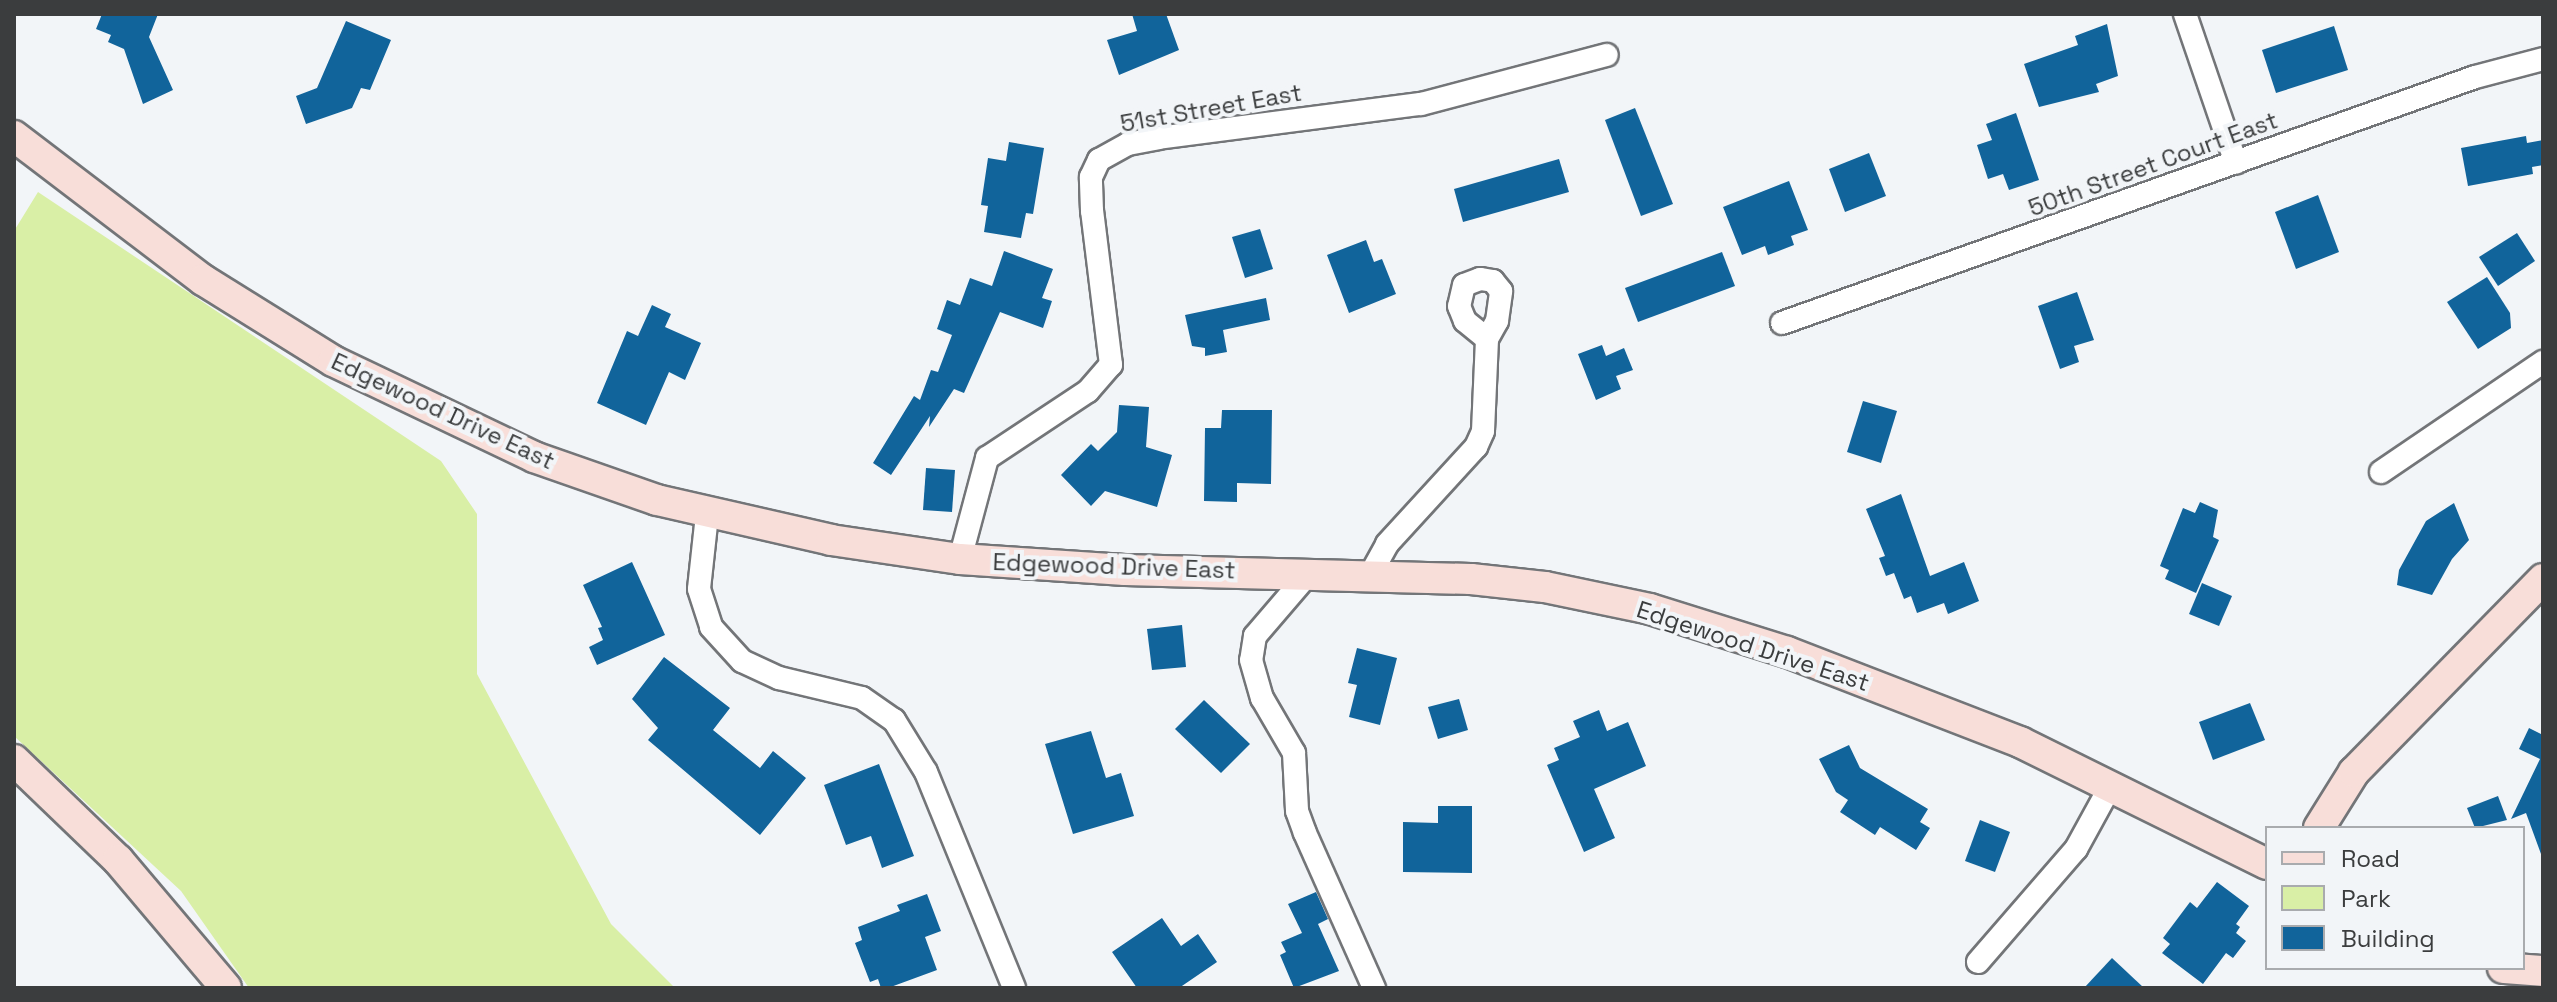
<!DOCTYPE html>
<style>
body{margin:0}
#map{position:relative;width:2557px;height:1002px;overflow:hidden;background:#f2f5f8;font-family:"Space Grotesk",sans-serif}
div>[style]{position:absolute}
.green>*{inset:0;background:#d9efa6}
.building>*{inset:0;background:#11649b}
.roads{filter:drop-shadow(2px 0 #737578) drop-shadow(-2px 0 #737578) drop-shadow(0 2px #737578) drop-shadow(0 -2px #737578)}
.street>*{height:22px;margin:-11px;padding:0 11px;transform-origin:11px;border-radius:11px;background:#fff}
.secondary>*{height:30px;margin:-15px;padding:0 15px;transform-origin:15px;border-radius:15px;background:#f8ded9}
span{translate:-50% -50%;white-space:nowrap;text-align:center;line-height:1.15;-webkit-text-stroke:8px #f2f5f8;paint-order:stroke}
.street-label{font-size:24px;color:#3b3d3e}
.frame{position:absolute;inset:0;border:16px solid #3b3d3e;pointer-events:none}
.legend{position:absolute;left:2265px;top:826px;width:260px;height:144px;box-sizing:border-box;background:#f2f5f8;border:2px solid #a9abae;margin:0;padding:10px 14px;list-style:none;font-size:24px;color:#3b3d3e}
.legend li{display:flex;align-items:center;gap:16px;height:40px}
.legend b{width:40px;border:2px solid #a9abae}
</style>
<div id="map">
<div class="green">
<i style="clip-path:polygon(38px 192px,441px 461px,477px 514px,477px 674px,611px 924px,675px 988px,249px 988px,181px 891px,14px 736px,14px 231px)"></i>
</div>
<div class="building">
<i style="clip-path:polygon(102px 14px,158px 14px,149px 37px,173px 90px,143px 104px,124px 49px,108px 42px,111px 35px,96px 29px)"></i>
<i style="clip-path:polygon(1132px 14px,1166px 14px,1179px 50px,1119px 75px,1107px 40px,1137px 31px)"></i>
<i style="clip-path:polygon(346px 21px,391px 40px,370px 90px,361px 88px,352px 108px,306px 124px,296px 96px,317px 88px)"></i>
<i style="clip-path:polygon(2107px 24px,2118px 76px,2096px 84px,2099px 92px,2039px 107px,2024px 64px,2078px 45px,2075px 36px)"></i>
<i style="clip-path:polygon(2334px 26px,2348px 70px,2276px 93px,2262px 50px)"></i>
<i style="clip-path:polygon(1635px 108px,1673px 204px,1641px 216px,1605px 120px)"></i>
<i style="clip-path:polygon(2016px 113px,2039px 180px,2009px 190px,2003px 174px,1988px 179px,1977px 145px,1992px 140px,1986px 124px)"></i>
<i style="clip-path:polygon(2526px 136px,2527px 143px,2543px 140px,2543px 165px,2532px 167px,2533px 174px,2468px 186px,2461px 148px)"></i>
<i style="clip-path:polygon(1009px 142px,1044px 148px,1033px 214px,1026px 213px,1021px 238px,984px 232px,988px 206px,981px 205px,988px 158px,1006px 161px)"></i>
<i style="clip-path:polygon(1869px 153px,1886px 196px,1845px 212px,1829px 169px)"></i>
<i style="clip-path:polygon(1559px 159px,1569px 192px,1463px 222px,1454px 189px)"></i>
<i style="clip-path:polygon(1789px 181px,1808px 230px,1791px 236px,1794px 245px,1768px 255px,1765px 246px,1742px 255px,1723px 207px)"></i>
<i style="clip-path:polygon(2318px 195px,2339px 252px,2296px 269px,2275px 212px)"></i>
<i style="clip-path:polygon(1260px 229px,1273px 269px,1245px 278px,1232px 237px)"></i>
<i style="clip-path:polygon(2517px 233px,2535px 261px,2498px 286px,2479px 257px)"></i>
<i style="clip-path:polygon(1366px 240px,1374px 262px,1382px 259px,1396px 294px,1349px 313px,1327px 255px)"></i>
<i style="clip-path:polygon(1004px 251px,1053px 269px,1042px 298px,1052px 301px,1043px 328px,1000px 312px,964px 393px,954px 389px,929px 427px,930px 416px,891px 475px,873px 463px,914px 396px,920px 400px,931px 370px,938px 372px,952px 335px,937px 329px,947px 300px,960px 305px,970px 278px,992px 286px)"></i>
<i style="clip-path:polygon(1722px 252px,1735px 286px,1638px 322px,1625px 288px)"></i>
<i style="clip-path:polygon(2487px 277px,2510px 313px,2511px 328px,2478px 349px,2447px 302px)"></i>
<i style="clip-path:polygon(2077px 292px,2094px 340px,2074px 346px,2079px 362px,2060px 369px,2038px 306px)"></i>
<i style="clip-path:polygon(1266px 298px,1270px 320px,1223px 330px,1227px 352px,1205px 356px,1205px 348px,1192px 346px,1185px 315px)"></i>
<i style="clip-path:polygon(652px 305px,671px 314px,665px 327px,701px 343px,685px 380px,669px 372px,646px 425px,597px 403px,627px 331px,638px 336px)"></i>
<i style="clip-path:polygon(1602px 345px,1606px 356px,1624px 348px,1633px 370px,1616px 376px,1621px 389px,1596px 400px,1578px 354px)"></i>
<i style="clip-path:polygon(1863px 401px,1897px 411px,1881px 463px,1847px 452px)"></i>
<i style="clip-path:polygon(1119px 405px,1149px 407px,1146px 447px,1172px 455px,1157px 507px,1105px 491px,1091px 506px,1061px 475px,1091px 444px,1098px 451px,1117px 432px)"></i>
<i style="clip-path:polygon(1222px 410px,1272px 410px,1271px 484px,1237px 483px,1237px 502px,1204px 501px,1205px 428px,1221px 428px)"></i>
<i style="clip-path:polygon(926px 468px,955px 470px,952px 512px,923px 510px)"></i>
<i style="clip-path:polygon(1901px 494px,1930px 576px,1964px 562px,1979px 601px,1948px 614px,1944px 603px,1917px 613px,1911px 596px,1904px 599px,1894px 573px,1886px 576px,1879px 558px,1885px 556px,1866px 509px)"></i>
<i style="clip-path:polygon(2200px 502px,2218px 510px,2213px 537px,2219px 540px,2196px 593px,2165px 579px,2169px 570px,2160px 566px,2183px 508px,2195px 513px)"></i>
<i style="clip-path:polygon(2454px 503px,2469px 540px,2452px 559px,2432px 595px,2397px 585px,2399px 570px,2426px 521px)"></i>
<i style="clip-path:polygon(632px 562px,665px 635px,597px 665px,589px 647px,603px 640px,598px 628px,602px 627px,583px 585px)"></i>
<i style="clip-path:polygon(2202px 583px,2232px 596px,2219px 626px,2189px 614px)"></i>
<i style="clip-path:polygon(1182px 625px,1186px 667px,1152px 670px,1147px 629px)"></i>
<i style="clip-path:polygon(1357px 648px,1397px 658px,1380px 725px,1349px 717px,1357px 685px,1348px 683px)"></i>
<i style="clip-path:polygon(664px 657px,730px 708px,713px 730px,760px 768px,773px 751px,806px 778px,760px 835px,648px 740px,658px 728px,632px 699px)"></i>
<i style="clip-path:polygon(1459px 699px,1468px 730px,1438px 739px,1428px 707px)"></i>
<i style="clip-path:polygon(1204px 700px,1250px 744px,1221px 773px,1175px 729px)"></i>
<i style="clip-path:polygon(2250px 703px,2265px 740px,2213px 760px,2199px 722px)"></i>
<i style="clip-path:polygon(1599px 710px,1607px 731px,1628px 722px,1646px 766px,1594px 789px,1615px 838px,1584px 852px,1547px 765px,1559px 760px,1554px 748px,1580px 737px,1573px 721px)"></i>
<i style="clip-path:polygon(2529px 728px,2543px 735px,2541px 854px,2526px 813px,2511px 819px,2540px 759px,2519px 749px)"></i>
<i style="clip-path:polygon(1091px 731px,1106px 778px,1121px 773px,1134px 816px,1073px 834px,1045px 744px)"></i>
<i style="clip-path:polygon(1849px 745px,1860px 768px,1928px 809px,1920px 822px,1930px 828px,1916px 850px,1880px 827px,1875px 835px,1840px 812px,1848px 800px,1836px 792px,1819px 759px)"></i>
<i style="clip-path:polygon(879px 764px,914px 856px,882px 868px,871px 836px,846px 845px,824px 785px)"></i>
<i style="clip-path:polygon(2498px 796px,2507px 820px,2475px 828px,2467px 808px)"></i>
<i style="clip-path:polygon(1438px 806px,1472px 806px,1472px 873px,1403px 872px,1403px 822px,1438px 823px)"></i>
<i style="clip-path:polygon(1980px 820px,2010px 832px,1995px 872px,1965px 861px)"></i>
<i style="clip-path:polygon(2217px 882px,2249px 906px,2236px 924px,2240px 927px,2236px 933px,2246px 941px,2233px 958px,2226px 953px,2203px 984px,2162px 953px,2170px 944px,2163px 938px,2190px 902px,2197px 908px)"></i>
<i style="clip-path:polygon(1316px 892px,1328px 919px,1318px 924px,1339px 971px,1294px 988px,1280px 955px,1286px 952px,1281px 942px,1302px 933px,1288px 904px)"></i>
<i style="clip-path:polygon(927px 894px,941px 931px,925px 937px,937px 970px,888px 988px,881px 988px,878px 979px,870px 982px,855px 943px,862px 940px,858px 927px,900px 911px,897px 905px)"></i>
<i style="clip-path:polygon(1162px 918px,1181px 946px,1198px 934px,1217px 962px,1179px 988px,1137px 988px,1112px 952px)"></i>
<i style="clip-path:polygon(2112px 958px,2144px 988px,2084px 988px)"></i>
</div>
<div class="roads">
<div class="street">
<i style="left:2185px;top:14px;width:157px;rotate:71.1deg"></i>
<i style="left:1782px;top:323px;width:735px;rotate:-19.54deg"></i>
<i style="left:2475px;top:77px;width:70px;rotate:-14.8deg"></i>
<i style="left:2381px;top:472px;width:196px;rotate:-34.2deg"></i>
<i style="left:707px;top:515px;width:74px;rotate:96.2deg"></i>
<i style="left:699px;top:589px;width:40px;rotate:72deg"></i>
<i style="left:711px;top:627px;width:46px;rotate:47.6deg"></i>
<i style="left:742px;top:661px;width:41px;rotate:24.7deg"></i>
<i style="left:779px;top:678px;width:85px;rotate:13.5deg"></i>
<i style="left:862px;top:698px;width:39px;rotate:35deg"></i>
<i style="left:894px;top:720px;width:61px;rotate:58.4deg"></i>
<i style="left:926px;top:772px;width:233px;rotate:67.8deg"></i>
<i style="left:960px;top:559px;width:105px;rotate:-75deg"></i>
<i style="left:987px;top:458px;width:121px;rotate:-33.6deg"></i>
<i style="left:1088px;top:391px;width:35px;rotate:-49deg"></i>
<i style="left:1111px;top:365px;width:155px;rotate:-97deg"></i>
<i style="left:1092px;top:211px;width:34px;rotate:-92deg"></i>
<i style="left:1091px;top:177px;width:19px;rotate:-65deg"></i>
<i style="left:1099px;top:160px;width:33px;rotate:-29deg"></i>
<i style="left:1128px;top:144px;width:31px;rotate:-11deg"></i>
<i style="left:1158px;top:138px;width:265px;rotate:-7.4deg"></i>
<i style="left:1421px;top:104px;width:192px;rotate:-14.8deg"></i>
<i style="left:1309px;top:573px;width:83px;rotate:130.6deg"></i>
<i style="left:1255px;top:636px;width:24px;rotate:99deg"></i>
<i style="left:1251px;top:660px;width:40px;rotate:74deg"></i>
<i style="left:1262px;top:698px;width:64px;rotate:59.8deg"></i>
<i style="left:1294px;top:753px;width:58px;rotate:87deg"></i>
<i style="left:1297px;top:811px;width:23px;rotate:70deg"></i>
<i style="left:1305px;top:833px;width:170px;rotate:66deg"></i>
<i style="left:1369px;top:577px;width:38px;rotate:-61deg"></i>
<i style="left:1387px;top:544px;width:132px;rotate:-47.5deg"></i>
<i style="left:1476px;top:447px;width:17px;rotate:-66deg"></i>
<i style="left:1483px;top:431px;width:92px;rotate:-87.5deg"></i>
<i style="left:1487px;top:339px;width:21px;rotate:-61deg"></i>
<i style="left:1497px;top:321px;width:30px;rotate:-82deg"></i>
<i style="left:1501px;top:291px;width:13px;rotate:-129deg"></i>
<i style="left:1493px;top:281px;width:13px;rotate:-171deg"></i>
<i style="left:1480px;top:279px;width:17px;rotate:159deg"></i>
<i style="left:1464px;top:285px;width:22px;rotate:103deg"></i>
<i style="left:1459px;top:306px;width:16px;rotate:68deg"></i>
<i style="left:1465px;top:321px;width:28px;rotate:39deg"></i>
<i style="left:1978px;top:962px;width:150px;rotate:-49.1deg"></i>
<i style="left:2076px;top:849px;width:73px;rotate:-61.3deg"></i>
</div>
<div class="secondary">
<i style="left:14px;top:136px;width:238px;rotate:37.3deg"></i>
<i style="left:203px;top:280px;width:153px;rotate:31.9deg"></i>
<i style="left:333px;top:361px;width:223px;rotate:25.5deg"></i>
<i style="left:534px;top:457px;width:130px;rotate:19.3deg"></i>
<i style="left:657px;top:500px;width:179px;rotate:12.9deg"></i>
<i style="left:831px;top:540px;width:130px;rotate:8.4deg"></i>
<i style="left:960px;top:559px;width:165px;rotate:3.8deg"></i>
<i style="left:1125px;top:570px;width:346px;rotate:1.5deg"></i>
<i style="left:1471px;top:579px;width:74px;rotate:6.2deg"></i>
<i style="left:1545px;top:587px;width:107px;rotate:11.8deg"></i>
<i style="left:1650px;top:609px;width:144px;rotate:17.4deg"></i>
<i style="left:1787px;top:652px;width:250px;rotate:21.1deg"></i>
<i style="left:2020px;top:742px;width:275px;rotate:26.3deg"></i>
<i style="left:14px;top:760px;width:144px;rotate:43.9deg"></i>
<i style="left:118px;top:860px;width:167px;rotate:49.8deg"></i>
<i style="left:2319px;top:828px;width:66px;rotate:-58deg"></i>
<i style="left:2354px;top:772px;width:270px;rotate:-45.6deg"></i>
<i style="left:2503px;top:968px;width:40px;rotate:4.3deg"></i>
</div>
</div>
<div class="street-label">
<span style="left:1211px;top:108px;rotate:-10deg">51st Street East</span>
<span style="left:2153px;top:164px;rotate:-20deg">50th Street Court East</span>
<span style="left:443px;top:411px;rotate:25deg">Edgewood Drive East</span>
<span style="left:1114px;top:566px;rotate:2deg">Edgewood Drive East</span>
<span style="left:1753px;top:646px;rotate:18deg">Edgewood Drive East</span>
</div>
<div class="frame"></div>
<ul class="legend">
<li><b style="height:10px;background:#f8ded9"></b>Road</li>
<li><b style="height:22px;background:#d9efa6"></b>Park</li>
<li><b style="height:22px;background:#11649b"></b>Building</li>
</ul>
</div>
